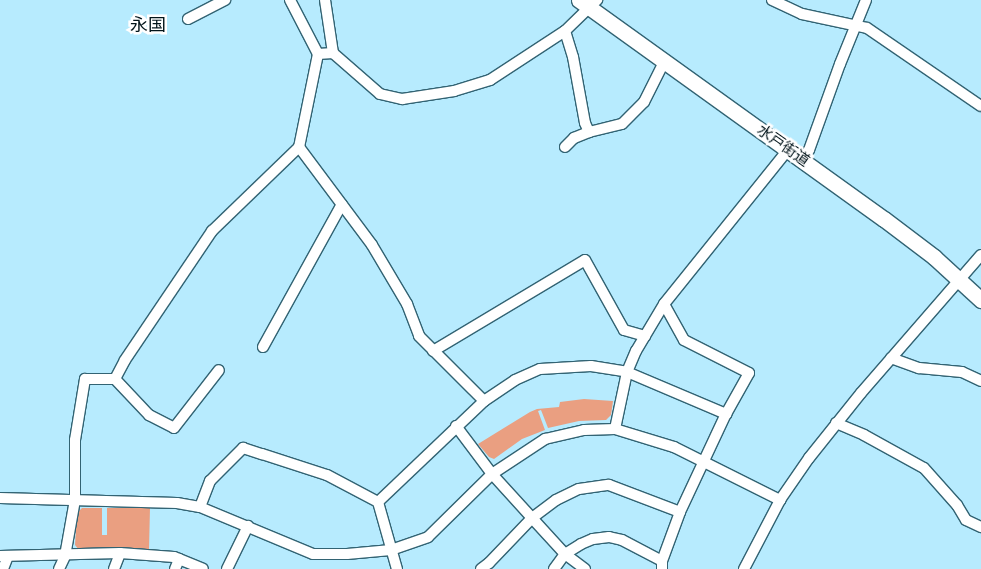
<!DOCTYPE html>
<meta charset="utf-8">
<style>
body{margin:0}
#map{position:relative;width:981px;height:569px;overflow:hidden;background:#b7ebfe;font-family:"Varela Round","Noto Sans JP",sans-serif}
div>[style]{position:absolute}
.green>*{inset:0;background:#ea9f81}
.roads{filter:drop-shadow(1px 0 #326373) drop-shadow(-1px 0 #326373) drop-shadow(0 1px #326373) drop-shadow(0 -1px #326373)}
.minor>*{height:10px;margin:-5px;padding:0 5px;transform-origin:5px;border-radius:5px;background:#fff}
.highway>*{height:15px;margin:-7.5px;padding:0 7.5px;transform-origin:7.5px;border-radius:7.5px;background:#fff}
span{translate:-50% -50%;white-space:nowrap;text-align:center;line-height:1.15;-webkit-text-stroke:5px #fff;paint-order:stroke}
.street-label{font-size:15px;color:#02141a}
.quarter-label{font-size:18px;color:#02141a}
</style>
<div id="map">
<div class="green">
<i style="clip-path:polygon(584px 399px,613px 401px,611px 415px,606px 420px,579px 421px,548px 428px,541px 410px,538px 411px,545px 430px,522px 439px,494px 459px,489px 457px,478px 444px,530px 412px,537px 409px,559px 407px,560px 402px)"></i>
<i style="clip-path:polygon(82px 508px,102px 508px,102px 535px,107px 535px,107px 508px,150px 508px,149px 550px,79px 550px,75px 545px,77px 513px)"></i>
</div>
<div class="roads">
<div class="minor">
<i style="left:290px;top:0;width:61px;rotate:62.6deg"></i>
<i style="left:318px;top:54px;width:15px;rotate:-4deg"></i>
<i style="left:325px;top:0;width:54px;rotate:81.4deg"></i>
<i style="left:333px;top:53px;width:62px;rotate:41.1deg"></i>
<i style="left:380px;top:94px;width:23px;rotate:13deg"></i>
<i style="left:402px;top:99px;width:53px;rotate:-8.7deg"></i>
<i style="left:454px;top:91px;width:38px;rotate:-17deg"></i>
<i style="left:490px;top:80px;width:90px;rotate:-33.2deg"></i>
<i style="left:565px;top:31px;width:45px;rotate:-44.1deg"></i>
<i style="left:772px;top:0;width:33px;rotate:25deg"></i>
<i style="left:802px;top:14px;width:66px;rotate:12.2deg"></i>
<i style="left:867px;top:28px;width:138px;rotate:34.4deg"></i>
<i style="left:188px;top:19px;width:42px;rotate:-27.2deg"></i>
<i style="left:565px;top:31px;width:27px;rotate:73deg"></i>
<i style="left:573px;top:57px;width:67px;rotate:79.7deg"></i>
<i style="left:585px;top:123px;width:10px;rotate:66deg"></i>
<i style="left:318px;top:54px;width:95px;rotate:101.5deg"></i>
<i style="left:299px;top:147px;width:122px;rotate:53.3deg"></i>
<i style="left:372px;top:245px;width:69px;rotate:59.3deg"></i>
<i style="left:407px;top:304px;width:34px;rotate:69deg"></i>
<i style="left:419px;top:336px;width:92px;rotate:45deg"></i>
<i style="left:565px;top:147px;width:13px;rotate:-45deg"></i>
<i style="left:574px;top:138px;width:16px;rotate:-22deg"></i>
<i style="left:589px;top:132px;width:34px;rotate:-14deg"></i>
<i style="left:622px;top:124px;width:31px;rotate:-45deg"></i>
<i style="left:644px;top:102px;width:45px;rotate:-63.4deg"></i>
<i style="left:802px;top:160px;width:12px;rotate:-55deg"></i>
<i style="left:809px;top:150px;width:91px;rotate:-70.2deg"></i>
<i style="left:840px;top:64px;width:69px;rotate:-67.9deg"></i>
<i style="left:263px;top:347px;width:163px;rotate:-61.1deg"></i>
<i style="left:433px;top:351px;width:177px;rotate:-30.9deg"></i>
<i style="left:585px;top:260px;width:80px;rotate:60.9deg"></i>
<i style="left:624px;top:330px;width:22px;rotate:16deg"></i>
<i style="left:891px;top:358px;width:30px;rotate:20deg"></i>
<i style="left:919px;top:368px;width:43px;rotate:5.3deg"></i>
<i style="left:962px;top:372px;width:21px;rotate:25deg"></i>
<i style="left:115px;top:379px;width:50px;rotate:46.6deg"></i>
<i style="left:149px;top:415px;width:28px;rotate:27deg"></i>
<i style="left:174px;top:428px;width:73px;rotate:-52.2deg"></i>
<i style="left:836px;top:423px;width:30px;rotate:23deg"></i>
<i style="left:864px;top:435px;width:68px;rotate:28.8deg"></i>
<i style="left:924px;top:468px;width:50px;rotate:48.3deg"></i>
<i style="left:957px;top:505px;width:17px;rotate:59deg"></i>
<i style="left:966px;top:520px;width:17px;rotate:25deg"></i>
<i style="left:456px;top:426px;width:60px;rotate:53.1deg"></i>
<i style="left:492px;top:474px;width:59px;rotate:47.7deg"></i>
<i style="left:532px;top:518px;width:49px;rotate:47.5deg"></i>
<i style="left:565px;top:554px;width:25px;rotate:37deg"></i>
<i style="left:615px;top:429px;width:58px;rotate:-78.1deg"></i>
<i style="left:627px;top:372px;width:23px;rotate:-67deg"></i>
<i style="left:636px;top:351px;width:55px;rotate:-59.2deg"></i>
<i style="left:664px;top:304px;width:198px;rotate:-51.2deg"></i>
<i style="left:0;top:498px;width:177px;rotate:1.6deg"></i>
<i style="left:177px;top:503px;width:23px;rotate:10deg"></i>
<i style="left:200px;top:507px;width:122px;rotate:22.6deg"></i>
<i style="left:313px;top:554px;width:34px"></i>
<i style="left:347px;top:554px;width:44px;rotate:-5.2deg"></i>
<i style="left:391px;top:550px;width:39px;rotate:-19deg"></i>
<i style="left:428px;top:537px;width:90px;rotate:-44.5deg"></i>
<i style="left:492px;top:474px;width:64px;rotate:-33.4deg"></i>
<i style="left:545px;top:439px;width:40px;rotate:-13deg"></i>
<i style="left:584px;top:430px;width:31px;rotate:-2deg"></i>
<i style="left:615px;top:429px;width:62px;rotate:17deg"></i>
<i style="left:674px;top:447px;width:119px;rotate:26.6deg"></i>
<i style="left:378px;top:502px;width:146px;rotate:-43.6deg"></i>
<i style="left:484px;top:401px;width:37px;rotate:-34deg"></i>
<i style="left:515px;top:380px;width:27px;rotate:-24deg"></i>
<i style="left:540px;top:369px;width:51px;rotate:-3.4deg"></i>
<i style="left:591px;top:366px;width:36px;rotate:9deg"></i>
<i style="left:627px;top:372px;width:108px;rotate:23deg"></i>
<i style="left:200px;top:507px;width:28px;rotate:-69deg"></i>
<i style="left:210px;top:481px;width:47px;rotate:-45deg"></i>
<i style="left:243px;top:448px;width:20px;rotate:18deg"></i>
<i style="left:262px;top:454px;width:68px;rotate:17.9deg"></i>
<i style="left:327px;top:475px;width:58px;rotate:27.9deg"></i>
<i style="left:378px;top:502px;width:70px;rotate:74.2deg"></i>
<i style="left:0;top:556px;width:120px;rotate:-1.4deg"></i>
<i style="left:120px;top:553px;width:54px;rotate:4.2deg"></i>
<i style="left:174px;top:557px;width:31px;rotate:22deg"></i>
<i style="left:3px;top:569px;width:14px;rotate:-69deg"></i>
<i style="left:59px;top:569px;width:14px;rotate:-65deg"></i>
<i style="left:65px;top:556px;width:57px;rotate:-79.9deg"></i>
<i style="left:75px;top:500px;width:60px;rotate:-90deg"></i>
<i style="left:75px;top:440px;width:62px;rotate:-80.7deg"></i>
<i style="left:85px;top:379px;width:30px"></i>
<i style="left:115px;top:379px;width:21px;rotate:-62deg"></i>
<i style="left:125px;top:360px;width:156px;rotate:-56deg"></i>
<i style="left:212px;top:231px;width:121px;rotate:-44deg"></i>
<i style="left:114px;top:569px;width:17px;rotate:-69deg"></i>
<i style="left:175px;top:569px;width:11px;rotate:-68deg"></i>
<i style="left:227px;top:569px;width:48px;rotate:-64deg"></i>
<i style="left:481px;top:569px;width:10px;rotate:-37deg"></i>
<i style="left:489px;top:563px;width:62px;rotate:-46.3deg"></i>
<i style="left:532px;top:518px;width:30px;rotate:-37deg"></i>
<i style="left:556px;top:500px;width:25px;rotate:-26deg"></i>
<i style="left:579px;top:489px;width:30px;rotate:-8deg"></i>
<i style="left:609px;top:485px;width:76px;rotate:20.8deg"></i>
<i style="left:554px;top:569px;width:19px;rotate:-54deg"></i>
<i style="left:565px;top:554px;width:19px;rotate:-32deg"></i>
<i style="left:581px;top:544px;width:13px;rotate:-23deg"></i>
<i style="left:593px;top:539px;width:16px;rotate:-7deg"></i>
<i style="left:609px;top:537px;width:13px;rotate:13deg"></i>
<i style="left:622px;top:540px;width:45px;rotate:27.7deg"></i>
<i style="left:662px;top:569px;width:8px;rotate:-90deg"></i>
<i style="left:662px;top:561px;width:52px;rotate:-69.8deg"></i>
<i style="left:680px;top:512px;width:108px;rotate:-64.9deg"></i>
<i style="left:726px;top:414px;width:47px;rotate:-60.7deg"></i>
<i style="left:749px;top:373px;width:73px;rotate:-153.1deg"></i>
<i style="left:684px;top:340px;width:41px;rotate:-119.1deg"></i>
<i style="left:744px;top:569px;width:78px;rotate:-62.4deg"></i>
<i style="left:780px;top:500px;width:51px;rotate:-55.4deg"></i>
<i style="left:809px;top:458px;width:83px;rotate:-51.3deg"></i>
<i style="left:861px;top:393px;width:183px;rotate:-49deg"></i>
</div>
<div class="highway">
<i style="left:579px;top:0;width:375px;rotate:35.7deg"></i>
<i style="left:884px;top:219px;width:63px;rotate:37.2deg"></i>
<i style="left:934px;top:257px;width:64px;rotate:42.5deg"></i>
</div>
</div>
<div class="street-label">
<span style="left:783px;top:146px;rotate:35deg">水戸街道</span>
</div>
<div class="quarter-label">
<span style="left:148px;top:25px">永国</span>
</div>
</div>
